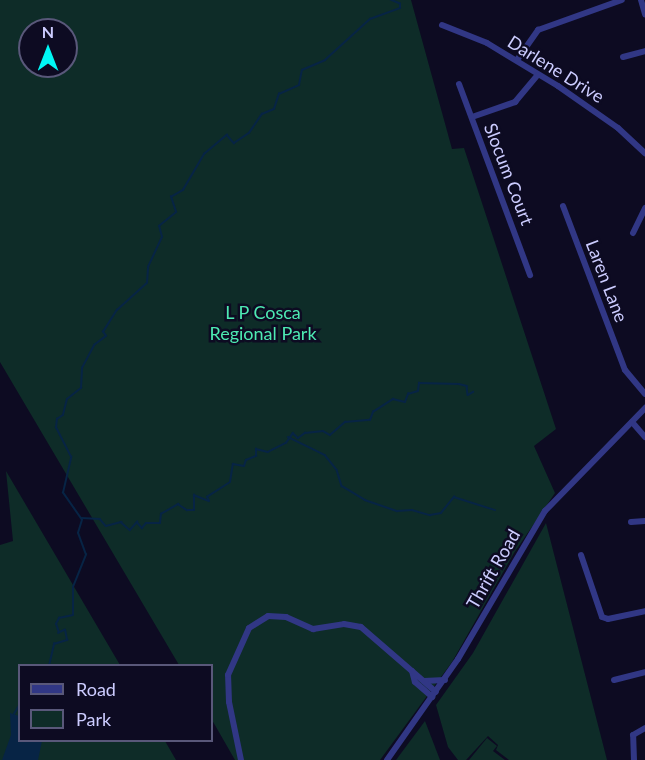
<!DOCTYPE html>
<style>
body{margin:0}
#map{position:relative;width:645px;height:760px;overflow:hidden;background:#0d0b22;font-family:Lato,sans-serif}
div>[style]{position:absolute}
.green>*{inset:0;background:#0e2c28}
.water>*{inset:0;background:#072445}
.stream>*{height:1.5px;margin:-0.75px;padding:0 0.75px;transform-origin:0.75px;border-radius:0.75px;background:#072445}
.minor>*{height:6px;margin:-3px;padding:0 3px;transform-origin:3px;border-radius:3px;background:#313785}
span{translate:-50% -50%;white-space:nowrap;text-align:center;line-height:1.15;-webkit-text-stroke:5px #0d0b22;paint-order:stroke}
.street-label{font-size:18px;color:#ccf}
.park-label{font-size:18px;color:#4deab2}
.legend{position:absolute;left:18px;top:664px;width:195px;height:78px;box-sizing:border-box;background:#0d0b22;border:2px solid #59587a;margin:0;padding:8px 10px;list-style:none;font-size:18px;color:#ccf}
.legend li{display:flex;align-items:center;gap:12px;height:30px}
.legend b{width:30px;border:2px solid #59587a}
.north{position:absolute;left:18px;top:18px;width:60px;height:60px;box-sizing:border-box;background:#0d0b22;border:2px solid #59587a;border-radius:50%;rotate:0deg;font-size:16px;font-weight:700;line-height:24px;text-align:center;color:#ccf}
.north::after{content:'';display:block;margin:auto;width:21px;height:27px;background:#00f7f5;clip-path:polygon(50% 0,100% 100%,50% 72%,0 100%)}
</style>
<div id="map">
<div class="green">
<i style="clip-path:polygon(evenodd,0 0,411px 0,452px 149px,464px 148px,556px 429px,534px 446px,555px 493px,514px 553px,452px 662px,380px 760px,235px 760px,212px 720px,212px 666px,179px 665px,0 362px,0 0,30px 30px,66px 30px,66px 66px,30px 66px,30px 30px)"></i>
<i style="clip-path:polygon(6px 471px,120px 665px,20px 666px,20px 740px,165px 741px,176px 760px,0 760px,0 545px,13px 541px)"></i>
<i style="clip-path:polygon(546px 523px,607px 760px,509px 760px,496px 750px,498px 745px,488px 736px,466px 760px,458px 760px,448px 747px,436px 705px,473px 653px)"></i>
<i style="clip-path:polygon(425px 721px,440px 760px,396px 760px)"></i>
<i style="clip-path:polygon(487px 738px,497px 746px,493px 751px,505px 760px,469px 760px)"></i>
</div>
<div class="water">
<i style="clip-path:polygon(10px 713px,19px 716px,20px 740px,42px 741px,38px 760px,2px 760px,11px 735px)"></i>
</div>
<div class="stream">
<i style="left:288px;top:437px;width:41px;rotate:25.9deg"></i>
<i style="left:325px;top:455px;width:19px;rotate:51deg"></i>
<i style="left:337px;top:470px;width:17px;rotate:73deg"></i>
<i style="left:342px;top:486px;width:27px;rotate:31deg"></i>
<i style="left:365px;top:500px;width:34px;rotate:19deg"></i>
<i style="left:397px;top:511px;width:15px;rotate:-4deg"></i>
<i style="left:412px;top:510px;width:19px;rotate:16deg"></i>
<i style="left:430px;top:515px;width:11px;rotate:-10deg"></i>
<i style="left:441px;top:513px;width:21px;rotate:-51deg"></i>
<i style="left:454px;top:497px;width:43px;rotate:17.6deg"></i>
<i style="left:82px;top:518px;width:18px;rotate:3deg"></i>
<i style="left:100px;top:519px;width:9px;rotate:49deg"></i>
<i style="left:106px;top:526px;width:16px;rotate:-15deg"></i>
<i style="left:121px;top:522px;width:12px;rotate:42deg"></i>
<i style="left:130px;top:530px;width:11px;rotate:-49deg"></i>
<i style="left:137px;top:522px;width:8px;rotate:50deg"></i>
<i style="left:142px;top:528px;width:6px;rotate:-51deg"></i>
<i style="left:146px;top:523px;width:14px"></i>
<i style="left:160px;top:523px;width:9px;rotate:-84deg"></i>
<i style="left:161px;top:514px;width:20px;rotate:-30deg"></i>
<i style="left:178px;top:504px;width:11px;rotate:34deg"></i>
<i style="left:187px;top:510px;width:7px"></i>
<i style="left:194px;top:510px;width:15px;rotate:-90deg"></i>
<i style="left:194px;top:495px;width:16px;rotate:22deg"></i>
<i style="left:209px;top:501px;width:4px;rotate:-117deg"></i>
<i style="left:207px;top:497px;width:27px;rotate:-33deg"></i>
<i style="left:230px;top:482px;width:18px;rotate:-81deg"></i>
<i style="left:233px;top:464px;width:11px;rotate:10deg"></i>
<i style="left:244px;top:466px;width:6px;rotate:-72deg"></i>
<i style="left:246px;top:460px;width:11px;rotate:-22deg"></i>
<i style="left:256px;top:456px;width:7px;rotate:-90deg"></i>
<i style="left:256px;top:449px;width:12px;rotate:14deg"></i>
<i style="left:268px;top:452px;width:20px;rotate:-27deg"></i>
<i style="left:286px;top:443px;width:12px;rotate:-55deg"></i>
<i style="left:293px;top:433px;width:7px;rotate:45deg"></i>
<i style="left:298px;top:438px;width:9px;rotate:-36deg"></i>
<i style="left:305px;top:433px;width:18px;rotate:-6deg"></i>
<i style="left:323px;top:431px;width:8px;rotate:30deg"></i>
<i style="left:330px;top:435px;width:20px;rotate:-41deg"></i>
<i style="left:345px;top:422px;width:25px;rotate:-5deg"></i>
<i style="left:370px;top:420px;width:9px;rotate:-69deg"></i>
<i style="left:373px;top:412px;width:24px;rotate:-33deg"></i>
<i style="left:393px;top:399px;width:12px;rotate:14deg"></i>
<i style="left:405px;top:402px;width:9px;rotate:-69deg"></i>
<i style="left:408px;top:394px;width:10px;rotate:-17deg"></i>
<i style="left:418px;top:391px;width:8px;rotate:-83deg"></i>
<i style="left:419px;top:383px;width:40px;rotate:1.4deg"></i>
<i style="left:459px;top:384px;width:8px;rotate:14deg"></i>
<i style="left:467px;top:386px;width:9px;rotate:84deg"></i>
<i style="left:468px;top:395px;width:6px;rotate:-31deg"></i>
<i style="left:49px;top:666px;width:23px;rotate:-77deg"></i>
<i style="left:54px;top:644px;width:14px;rotate:-17deg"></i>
<i style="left:67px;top:640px;width:10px;rotate:-101deg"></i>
<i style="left:65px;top:630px;width:7px;rotate:153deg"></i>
<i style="left:59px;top:633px;width:9px;rotate:-108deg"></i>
<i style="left:56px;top:624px;width:7px;rotate:-63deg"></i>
<i style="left:59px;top:618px;width:14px;rotate:-12deg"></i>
<i style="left:73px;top:615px;width:28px;rotate:-90deg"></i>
<i style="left:73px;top:587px;width:35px;rotate:-68deg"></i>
<i style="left:86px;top:555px;width:23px;rotate:-110deg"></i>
<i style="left:78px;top:533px;width:14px;rotate:-73deg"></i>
<i style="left:82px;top:520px;width:33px;rotate:-125deg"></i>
<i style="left:63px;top:493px;width:37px;rotate:-77deg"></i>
<i style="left:71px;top:457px;width:33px;rotate:-117deg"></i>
<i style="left:56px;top:428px;width:9px;rotate:-84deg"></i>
<i style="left:57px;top:419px;width:7px;rotate:-34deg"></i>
<i style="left:63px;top:415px;width:16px;rotate:-76deg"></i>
<i style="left:67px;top:399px;width:18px;rotate:-38deg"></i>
<i style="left:81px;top:388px;width:20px;rotate:-87deg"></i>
<i style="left:82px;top:368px;width:26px;rotate:-62deg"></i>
<i style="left:94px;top:345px;width:15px;rotate:-37deg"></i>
<i style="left:106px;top:336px;width:5px;rotate:-127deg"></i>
<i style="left:103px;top:332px;width:26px;rotate:-58deg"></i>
<i style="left:117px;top:310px;width:40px;rotate:-42deg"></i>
<i style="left:147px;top:283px;width:16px;rotate:-86deg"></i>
<i style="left:148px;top:267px;width:33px;rotate:-65deg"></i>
<i style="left:162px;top:237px;width:11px;rotate:-105deg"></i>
<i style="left:159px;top:226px;width:22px;rotate:-39deg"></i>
<i style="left:176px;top:212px;width:16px;rotate:-108deg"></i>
<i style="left:171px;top:197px;width:14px;rotate:-30deg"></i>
<i style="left:183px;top:190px;width:42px;rotate:-59.7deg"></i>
<i style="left:204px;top:154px;width:30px;rotate:-40deg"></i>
<i style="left:227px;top:135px;width:11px;rotate:49deg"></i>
<i style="left:234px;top:143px;width:18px;rotate:-34deg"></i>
<i style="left:249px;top:133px;width:23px;rotate:-56deg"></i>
<i style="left:262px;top:114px;width:13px;rotate:-23deg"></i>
<i style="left:274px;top:109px;width:16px;rotate:-72deg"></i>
<i style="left:279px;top:94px;width:22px;rotate:-24deg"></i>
<i style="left:299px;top:85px;width:15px;rotate:-79deg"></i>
<i style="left:302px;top:70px;width:25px;rotate:-23deg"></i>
<i style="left:325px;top:60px;width:61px;rotate:-42.3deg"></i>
<i style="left:370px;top:19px;width:32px;rotate:-20deg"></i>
<i style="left:400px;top:8px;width:4px;rotate:-90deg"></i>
<i style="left:400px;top:4px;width:10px;rotate:-156deg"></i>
<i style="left:14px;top:714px;width:12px;rotate:-59deg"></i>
</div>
<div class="minor">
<i style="left:641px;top:0;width:15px;rotate:74deg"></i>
<i style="left:442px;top:25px;width:48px;rotate:21.8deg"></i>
<i style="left:487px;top:43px;width:83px;rotate:31.2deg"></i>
<i style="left:558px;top:86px;width:73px;rotate:35deg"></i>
<i style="left:618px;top:128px;width:37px;rotate:43deg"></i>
<i style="left:623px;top:57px;width:23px;rotate:-15deg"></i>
<i style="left:517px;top:60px;width:37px;rotate:-55deg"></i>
<i style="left:538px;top:30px;width:89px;rotate:-19.7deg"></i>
<i style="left:459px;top:84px;width:204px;rotate:69.6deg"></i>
<i style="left:472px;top:117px;width:46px;rotate:-19.2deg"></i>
<i style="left:515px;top:102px;width:35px;rotate:-50deg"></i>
<i style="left:563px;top:206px;width:175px;rotate:69.3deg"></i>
<i style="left:625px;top:370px;width:31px;rotate:50deg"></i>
<i style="left:633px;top:233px;width:28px;rotate:-64deg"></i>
<i style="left:632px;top:422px;width:20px;rotate:49deg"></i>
<i style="left:631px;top:522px;width:14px;rotate:-4deg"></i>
<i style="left:581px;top:555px;width:65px;rotate:71.3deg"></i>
<i style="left:602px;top:617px;width:6px;rotate:18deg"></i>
<i style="left:608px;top:619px;width:38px;rotate:-12deg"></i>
<i style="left:412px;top:671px;width:11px;rotate:75deg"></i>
<i style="left:415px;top:682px;width:23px;rotate:41deg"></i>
<i style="left:614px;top:680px;width:32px;rotate:-14deg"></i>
<i style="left:424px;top:681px;width:21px;rotate:-3deg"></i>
<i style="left:241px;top:760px;width:59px;rotate:-101.7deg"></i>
<i style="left:229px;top:702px;width:27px;rotate:-92deg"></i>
<i style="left:228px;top:675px;width:51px;rotate:-65.9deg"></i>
<i style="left:249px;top:628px;width:22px;rotate:-32deg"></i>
<i style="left:268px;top:616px;width:18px;rotate:3deg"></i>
<i style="left:286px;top:617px;width:30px;rotate:24deg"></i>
<i style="left:313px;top:629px;width:31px;rotate:-9deg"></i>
<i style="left:344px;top:624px;width:17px;rotate:10deg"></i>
<i style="left:361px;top:627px;width:99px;rotate:40.9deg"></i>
<i style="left:387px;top:760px;width:123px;rotate:-54.9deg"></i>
<i style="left:458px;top:659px;width:172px;rotate:-59.6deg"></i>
<i style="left:545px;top:511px;width:144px;rotate:-45.8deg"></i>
<i style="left:634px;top:760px;width:25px;rotate:-92deg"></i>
<i style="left:633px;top:735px;width:14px;rotate:-30deg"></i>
</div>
<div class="street-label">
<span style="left:556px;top:69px;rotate:32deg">Darlene Drive</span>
<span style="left:509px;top:174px;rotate:69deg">Slocum Court</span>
<span style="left:607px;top:281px;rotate:69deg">Laren Lane</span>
<span style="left:493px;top:569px;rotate:-60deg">Thrift Road</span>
</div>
<div class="park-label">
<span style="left:263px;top:323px">L P Cosca<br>Regional Park</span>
</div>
<ul class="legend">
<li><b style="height:8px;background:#313785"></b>Road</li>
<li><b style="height:16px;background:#0e2c28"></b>Park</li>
</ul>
<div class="north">N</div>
</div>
